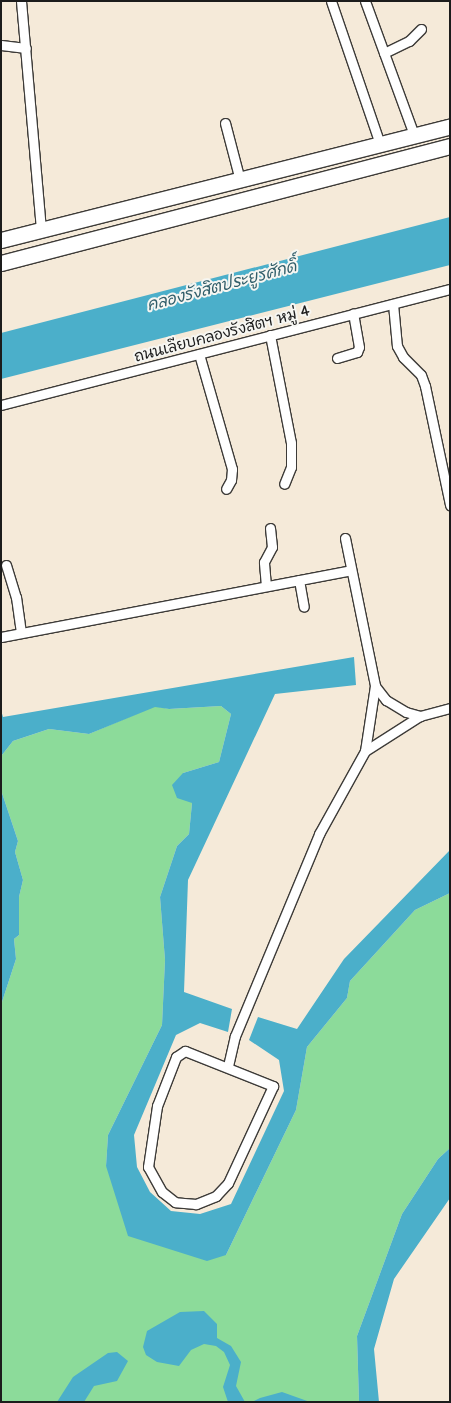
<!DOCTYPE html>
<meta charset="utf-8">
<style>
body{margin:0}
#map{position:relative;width:451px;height:1403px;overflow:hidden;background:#f5ead9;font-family:"Balsamiq Sans","Playpen Sans Thai",sans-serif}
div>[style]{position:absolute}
.green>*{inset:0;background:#8cdb9a}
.water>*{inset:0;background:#4bafca}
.roads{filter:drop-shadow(1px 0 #3d3b38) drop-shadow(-1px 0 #3d3b38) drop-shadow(0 1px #3d3b38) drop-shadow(0 -1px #3d3b38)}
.minor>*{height:9px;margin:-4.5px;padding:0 4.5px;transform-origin:4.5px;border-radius:4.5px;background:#fff}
.primary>*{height:15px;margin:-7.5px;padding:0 7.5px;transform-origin:7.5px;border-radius:7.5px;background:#fff}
span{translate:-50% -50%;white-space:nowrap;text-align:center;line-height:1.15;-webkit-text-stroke:4px #f6f6f2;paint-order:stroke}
.street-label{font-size:15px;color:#1c1c1c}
.water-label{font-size:16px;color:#315e6a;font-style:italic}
.frame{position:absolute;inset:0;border:2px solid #1c1c1c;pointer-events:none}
</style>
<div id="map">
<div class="green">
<i style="clip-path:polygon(155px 706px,169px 709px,221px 706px,231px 714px,219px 762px,183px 773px,192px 803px,189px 834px,177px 846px,160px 897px,165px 960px,162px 1025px,108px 1135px,106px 1166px,226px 1255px,296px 1110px,307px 1047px,347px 998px,350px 981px,415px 910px,450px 893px,450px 1148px,438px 1159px,402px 1214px,357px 1336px,359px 1402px,1px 1402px,1px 1005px,16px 959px,14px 939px,19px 935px,19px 897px,23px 880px,15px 852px,18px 841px,1px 790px,2px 755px,13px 741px,49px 729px,89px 734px)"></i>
</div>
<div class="water">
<i style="clip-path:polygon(450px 217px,450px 265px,1px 379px,1px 333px)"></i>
<i style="clip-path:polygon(354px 657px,356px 685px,275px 694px,188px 880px,184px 992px,232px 1009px,228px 1032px,200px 1023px,176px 1035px,134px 1135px,137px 1167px,150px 1192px,171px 1211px,200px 1214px,231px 1204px,284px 1091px,279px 1060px,249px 1040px,258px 1017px,297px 1029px,344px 959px,450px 850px,450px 893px,415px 910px,350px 981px,347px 998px,307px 1047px,296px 1110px,226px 1255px,207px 1261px,128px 1236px,106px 1166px,108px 1135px,162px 1025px,165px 960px,160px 897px,177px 846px,189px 834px,192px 803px,177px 798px,172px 785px,183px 773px,219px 762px,231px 714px,221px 706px,169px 709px,155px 707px,89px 734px,49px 729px,13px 741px,2px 755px,1px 777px,1px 710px,3px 717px)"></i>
<i style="clip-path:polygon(1px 790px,18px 841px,15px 852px,23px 880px,19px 897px,19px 935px,14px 939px,16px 959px,1px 1005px)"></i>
<i style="clip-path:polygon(450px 1148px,450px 1198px,394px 1279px,374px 1349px,379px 1402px,359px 1402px,357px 1336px,402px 1214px,438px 1159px)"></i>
<i style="clip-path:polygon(204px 1311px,217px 1324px,217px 1338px,231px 1346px,241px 1362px,236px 1386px,245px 1402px,228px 1402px,223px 1387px,230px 1365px,224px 1352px,216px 1346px,204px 1344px,191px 1350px,179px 1366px,157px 1362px,146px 1355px,143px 1347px,147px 1331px,180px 1312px)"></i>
<i style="clip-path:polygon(117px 1352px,128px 1361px,117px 1381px,94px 1386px,84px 1402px,57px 1402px,73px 1377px,108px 1353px)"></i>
<i style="clip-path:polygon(282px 1392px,310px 1402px,252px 1402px,260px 1398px)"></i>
</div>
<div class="roads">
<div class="minor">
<i style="left:21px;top:1px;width:230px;rotate:85deg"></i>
<i style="left:331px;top:1px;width:151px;rotate:71.1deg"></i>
<i style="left:365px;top:1px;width:143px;rotate:69.9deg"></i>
<i style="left:1px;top:45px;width:25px;rotate:7deg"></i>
<i style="left:384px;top:53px;width:28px;rotate:-26deg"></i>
<i style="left:409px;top:41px;width:17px;rotate:-45deg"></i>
<i style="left:225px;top:123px;width:59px;rotate:75.3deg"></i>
<i style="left:393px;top:304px;width:42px;rotate:84.6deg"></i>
<i style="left:397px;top:346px;width:13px;rotate:61deg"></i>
<i style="left:403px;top:357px;width:25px;rotate:45deg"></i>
<i style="left:421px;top:375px;width:12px;rotate:70deg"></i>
<i style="left:425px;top:386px;width:122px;rotate:78.1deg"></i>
<i style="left:270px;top:335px;width:110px;rotate:79deg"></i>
<i style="left:291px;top:443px;width:24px;rotate:90deg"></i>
<i style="left:291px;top:467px;width:18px;rotate:112deg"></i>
<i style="left:199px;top:354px;width:120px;rotate:74deg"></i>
<i style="left:232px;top:469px;width:11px;rotate:95deg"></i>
<i style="left:231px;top:480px;width:10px;rotate:119deg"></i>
<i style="left:337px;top:358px;width:21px;rotate:-17deg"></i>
<i style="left:357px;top:352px;width:5px;rotate:-68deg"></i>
<i style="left:359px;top:347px;width:34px;rotate:-100deg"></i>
<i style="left:1px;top:405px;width:464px;rotate:-14.5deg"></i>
<i style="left:345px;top:538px;width:151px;rotate:78.5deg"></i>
<i style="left:375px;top:686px;width:18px;rotate:52deg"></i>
<i style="left:386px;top:700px;width:23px;rotate:31deg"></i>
<i style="left:406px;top:712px;width:15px;rotate:16deg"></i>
<i style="left:420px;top:716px;width:31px;rotate:-15deg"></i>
<i style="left:6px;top:565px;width:34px;rotate:73deg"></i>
<i style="left:16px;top:597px;width:36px;rotate:82deg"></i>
<i style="left:299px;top:580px;width:27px;rotate:80deg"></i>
<i style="left:266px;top:586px;width:24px;rotate:-95deg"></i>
<i style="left:264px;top:562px;width:17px;rotate:-62deg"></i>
<i style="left:272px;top:547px;width:19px;rotate:-96deg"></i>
<i style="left:1px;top:637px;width:356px;rotate:-10.8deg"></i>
<i style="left:365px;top:751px;width:65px;rotate:-32.5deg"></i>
<i style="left:185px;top:1051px;width:95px;rotate:21.7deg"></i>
<i style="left:273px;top:1086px;width:107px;rotate:114.9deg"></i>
<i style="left:228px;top:1183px;width:18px;rotate:133deg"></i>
<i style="left:216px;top:1196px;width:22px;rotate:158deg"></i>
<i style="left:196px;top:1204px;width:21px;rotate:-175deg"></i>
<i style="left:175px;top:1202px;width:16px;rotate:-142deg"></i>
<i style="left:162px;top:1192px;width:29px;rotate:-119deg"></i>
<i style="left:148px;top:1167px;width:62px;rotate:-81.6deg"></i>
<i style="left:157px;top:1106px;width:53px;rotate:-68.8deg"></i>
<i style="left:176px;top:1057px;width:11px;rotate:-34deg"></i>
<i style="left:228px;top:1066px;width:31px;rotate:-77deg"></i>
<i style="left:235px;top:1036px;width:219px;rotate:-67.4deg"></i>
<i style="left:319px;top:834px;width:95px;rotate:-61deg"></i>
<i style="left:365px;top:751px;width:66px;rotate:-81.3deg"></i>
</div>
<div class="primary">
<i style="left:1px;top:240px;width:463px;rotate:-14.2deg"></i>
<i style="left:1px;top:263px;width:464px;rotate:-14.6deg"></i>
</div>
</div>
<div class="street-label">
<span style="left:222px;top:334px;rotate:-15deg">ถนนเลียบคลองรังสิตฯ หมู่ 4</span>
</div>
<div class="water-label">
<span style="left:222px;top:287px;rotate:-15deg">คลองรังสิตประยูรศักดิ์</span>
</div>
<div class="frame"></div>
</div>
